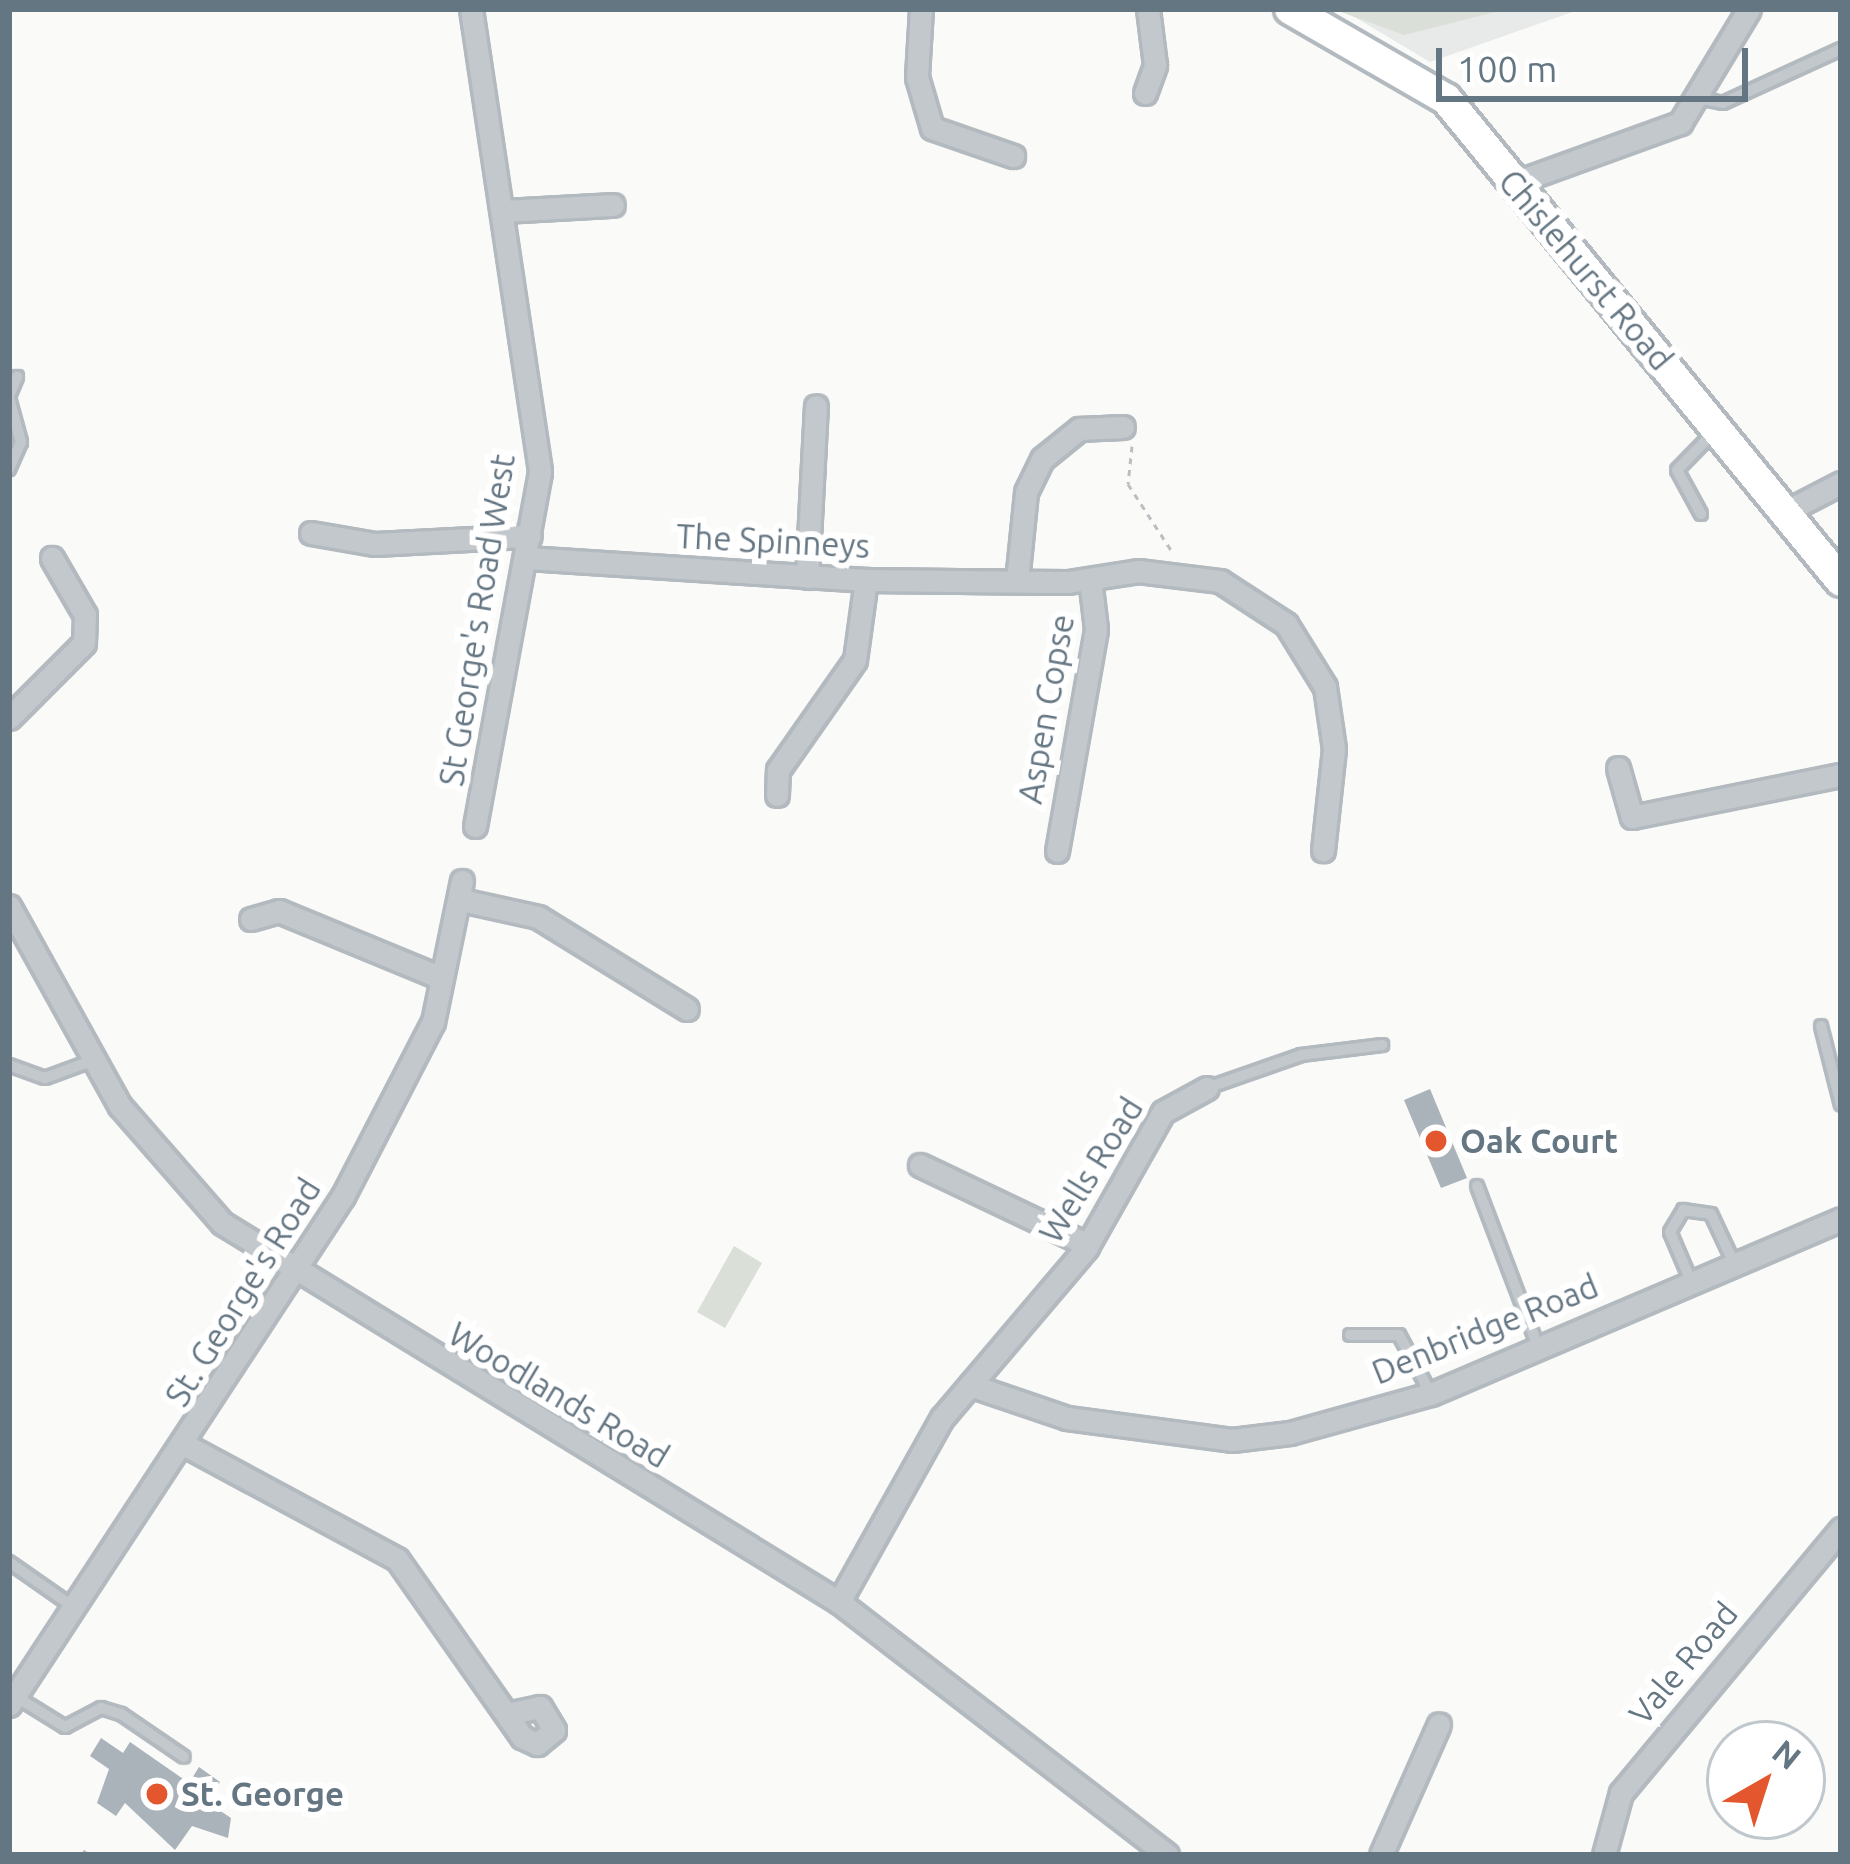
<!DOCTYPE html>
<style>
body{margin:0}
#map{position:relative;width:1850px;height:1864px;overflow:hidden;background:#fafaf8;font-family:Ubuntu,sans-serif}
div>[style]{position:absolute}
.built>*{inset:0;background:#e8e9e9}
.green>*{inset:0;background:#dadfd7}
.building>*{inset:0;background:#aab3b9}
.path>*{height:3px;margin-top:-1.5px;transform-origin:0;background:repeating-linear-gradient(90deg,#bbbfc2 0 6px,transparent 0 12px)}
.roads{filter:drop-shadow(3px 0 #b3babf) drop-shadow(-3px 0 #b3babf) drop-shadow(0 3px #b3babf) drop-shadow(0 -3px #b3babf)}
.service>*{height:10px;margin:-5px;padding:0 5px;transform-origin:5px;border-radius:5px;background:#c3c8cc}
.minor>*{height:21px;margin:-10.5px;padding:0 10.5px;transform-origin:10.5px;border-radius:10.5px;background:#c3c8cc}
.secondary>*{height:30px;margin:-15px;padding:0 15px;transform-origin:15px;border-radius:15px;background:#fff}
.dots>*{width:33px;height:33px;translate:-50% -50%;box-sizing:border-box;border:6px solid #fff;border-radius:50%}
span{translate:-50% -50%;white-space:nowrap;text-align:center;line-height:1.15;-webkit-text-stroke:12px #fff;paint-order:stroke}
.street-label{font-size:33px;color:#657683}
.poi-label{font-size:33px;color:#657683;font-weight:700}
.left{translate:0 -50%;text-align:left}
.frame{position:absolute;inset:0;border:12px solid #657683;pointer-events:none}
.north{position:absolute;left:1706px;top:1720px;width:120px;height:120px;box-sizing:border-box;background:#fff;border:3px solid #c1c8cd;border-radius:50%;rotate:39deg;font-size:33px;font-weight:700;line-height:48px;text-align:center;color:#657683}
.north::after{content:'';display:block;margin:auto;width:42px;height:54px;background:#e4572e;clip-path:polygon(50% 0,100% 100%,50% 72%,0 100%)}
.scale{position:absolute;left:1436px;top:48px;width:312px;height:54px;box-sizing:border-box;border:6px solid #657683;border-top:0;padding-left:15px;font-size:36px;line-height:42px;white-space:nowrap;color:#657683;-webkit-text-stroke:9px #fff;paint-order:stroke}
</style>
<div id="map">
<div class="built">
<i style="clip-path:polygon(1341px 9px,1581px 9px,1430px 62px)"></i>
</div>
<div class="green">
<i style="clip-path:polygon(1333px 9px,1507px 9px,1404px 35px)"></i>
<i style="clip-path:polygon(734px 1246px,762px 1263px,725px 1328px,697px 1312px)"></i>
</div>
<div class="building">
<i style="clip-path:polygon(1430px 1089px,1467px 1178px,1441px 1188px,1404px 1100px)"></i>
<i style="clip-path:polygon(101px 1738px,123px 1753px,130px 1742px,189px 1783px,199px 1767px,220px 1782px,207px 1802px,231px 1818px,228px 1838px,192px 1826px,175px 1850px,125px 1803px,116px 1816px,97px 1803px,109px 1769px,90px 1756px)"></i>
</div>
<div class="path">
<i style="left:1132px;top:446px;width:38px;rotate:96deg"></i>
<i style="left:1128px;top:484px;width:82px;rotate:56.9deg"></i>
<i style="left:82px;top:1855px;width:7px;rotate:-56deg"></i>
</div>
<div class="roads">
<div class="service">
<i style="left:1703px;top:99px;width:20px;rotate:11deg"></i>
<i style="left:1723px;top:103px;width:130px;rotate:-24.6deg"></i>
<i style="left:9px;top:396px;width:21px;rotate:-67deg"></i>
<i style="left:9px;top:398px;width:46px;rotate:74.7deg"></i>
<i style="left:21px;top:442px;width:30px;rotate:114deg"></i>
<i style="left:1701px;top:514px;width:50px;rotate:-118.6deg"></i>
<i style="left:1677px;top:470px;width:54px;rotate:-45.7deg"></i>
<i style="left:1821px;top:1026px;width:81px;rotate:75.8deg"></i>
<i style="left:9px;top:1065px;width:38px;rotate:20deg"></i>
<i style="left:45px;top:1078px;width:52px;rotate:-20.2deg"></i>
<i style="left:1207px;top:1088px;width:100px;rotate:-19.3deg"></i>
<i style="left:1301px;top:1055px;width:82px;rotate:-7deg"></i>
<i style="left:1477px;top:1186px;width:172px;rotate:69.2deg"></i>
<i style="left:1691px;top:1281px;width:53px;rotate:-113.2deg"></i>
<i style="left:1670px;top:1232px;width:26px;rotate:-59deg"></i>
<i style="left:1683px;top:1210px;width:28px;rotate:8deg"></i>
<i style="left:1711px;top:1214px;width:54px;rotate:64.9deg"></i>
<i style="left:1350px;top:1335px;width:49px"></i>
<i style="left:1399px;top:1335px;width:67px;rotate:61.5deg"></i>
<i style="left:9px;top:1562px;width:77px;rotate:34.9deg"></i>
<i style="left:15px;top:1696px;width:59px;rotate:31.8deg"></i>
<i style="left:65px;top:1727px;width:41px;rotate:-27.8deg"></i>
<i style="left:101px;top:1708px;width:21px;rotate:17deg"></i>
<i style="left:121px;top:1714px;width:76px;rotate:34.3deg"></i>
</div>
<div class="minor">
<i style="left:471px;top:9px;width:468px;rotate:81.5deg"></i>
<i style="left:540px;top:472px;width:360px;rotate:100.4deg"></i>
<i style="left:921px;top:9px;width:68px;rotate:93.4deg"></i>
<i style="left:917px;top:77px;width:53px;rotate:73.6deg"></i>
<i style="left:932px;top:128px;width:86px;rotate:19.1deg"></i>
<i style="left:1145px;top:93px;width:30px;rotate:-70deg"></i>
<i style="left:1155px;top:65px;width:56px;rotate:-97.1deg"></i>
<i style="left:1514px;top:183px;width:177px;rotate:-19.9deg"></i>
<i style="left:1680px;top:123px;width:133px;rotate:-58.8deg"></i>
<i style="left:505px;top:211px;width:108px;rotate:-3.2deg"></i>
<i style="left:1785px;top:512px;width:63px;rotate:-27.4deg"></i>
<i style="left:311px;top:533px;width:65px;rotate:9.8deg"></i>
<i style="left:375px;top:544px;width:155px;rotate:-3deg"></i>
<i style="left:527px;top:558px;width:340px;rotate:3.7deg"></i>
<i style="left:866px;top:580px;width:202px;rotate:0.6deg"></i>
<i style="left:1068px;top:582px;width:71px;rotate:-8.9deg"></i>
<i style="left:1138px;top:571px;width:83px;rotate:7deg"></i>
<i style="left:1220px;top:581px;width:79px;rotate:33.1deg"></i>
<i style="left:1286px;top:624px;width:74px;rotate:58.2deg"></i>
<i style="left:1325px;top:687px;width:63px;rotate:81.7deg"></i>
<i style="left:1334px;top:749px;width:102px;rotate:96.2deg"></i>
<i style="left:807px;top:577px;width:171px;rotate:-87deg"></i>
<i style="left:1017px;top:581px;width:89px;rotate:-84.2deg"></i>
<i style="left:1026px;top:492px;width:37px;rotate:-64deg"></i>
<i style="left:1042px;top:459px;width:48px;rotate:-39deg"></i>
<i style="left:1079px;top:429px;width:44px;rotate:-2.6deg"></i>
<i style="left:9px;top:718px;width:106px;rotate:-45deg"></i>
<i style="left:84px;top:643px;width:28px;rotate:-88deg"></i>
<i style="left:85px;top:615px;width:66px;rotate:-120.1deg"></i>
<i style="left:1618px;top:768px;width:51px;rotate:74.1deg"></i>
<i style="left:1632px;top:817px;width:213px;rotate:-11.4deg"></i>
<i style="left:777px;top:795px;width:25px;rotate:-88deg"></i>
<i style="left:778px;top:770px;width:134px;rotate:-55deg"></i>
<i style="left:855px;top:660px;width:81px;rotate:-82.2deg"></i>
<i style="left:1057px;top:851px;width:225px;rotate:-80deg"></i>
<i style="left:1096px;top:629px;width:50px;rotate:-96.8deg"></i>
<i style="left:461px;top:900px;width:79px;rotate:12.4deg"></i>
<i style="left:538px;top:917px;width:175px;rotate:31.7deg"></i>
<i style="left:9px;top:906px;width:229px;rotate:61deg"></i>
<i style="left:120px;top:1106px;width:155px;rotate:48.9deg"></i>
<i style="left:222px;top:1223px;width:724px;rotate:31.56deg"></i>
<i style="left:839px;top:1602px;width:414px;rotate:37.6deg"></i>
<i style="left:251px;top:919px;width:29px;rotate:-16deg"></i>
<i style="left:279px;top:911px;width:173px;rotate:22.4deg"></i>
<i style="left:920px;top:1165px;width:186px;rotate:25.5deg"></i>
<i style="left:970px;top:1385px;width:102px;rotate:18.8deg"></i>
<i style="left:1067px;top:1418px;width:166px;rotate:7.6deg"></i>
<i style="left:1232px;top:1440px;width:58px;rotate:-6.9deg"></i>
<i style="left:1290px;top:1433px;width:146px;rotate:-15.5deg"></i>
<i style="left:1431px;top:1394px;width:446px;rotate:-23.1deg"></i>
<i style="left:185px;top:1445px;width:241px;rotate:28.3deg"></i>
<i style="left:397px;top:1559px;width:218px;rotate:54.9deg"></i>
<i style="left:522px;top:1737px;width:17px;rotate:25deg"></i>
<i style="left:537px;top:1744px;width:22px;rotate:-39deg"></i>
<i style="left:554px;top:1730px;width:27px;rotate:-121deg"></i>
<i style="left:540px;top:1707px;width:34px;rotate:168deg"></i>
<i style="left:839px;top:1602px;width:211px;rotate:-60.8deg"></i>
<i style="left:942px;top:1418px;width:223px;rotate:-49.7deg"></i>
<i style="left:1086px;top:1248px;width:156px;rotate:-60.5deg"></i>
<i style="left:1163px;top:1112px;width:50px;rotate:-28.6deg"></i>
<i style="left:9px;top:1705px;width:609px;rotate:-56.73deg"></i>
<i style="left:343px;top:1196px;width:196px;rotate:-62.7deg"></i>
<i style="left:433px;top:1022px;width:144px;rotate:-78.4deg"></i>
<i style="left:1381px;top:1855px;width:143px;rotate:-66.1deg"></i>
<i style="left:1604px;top:1855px;width:64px;rotate:-74.7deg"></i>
<i style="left:1621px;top:1793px;width:344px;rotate:-50.2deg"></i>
</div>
<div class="secondary">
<i style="left:1290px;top:9px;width:180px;rotate:30deg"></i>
<i style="left:1446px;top:99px;width:623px;rotate:50.67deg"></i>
</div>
</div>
<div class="dots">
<i style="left:1436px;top:1141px;background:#e4572e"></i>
<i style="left:157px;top:1794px;background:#e4572e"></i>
</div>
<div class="street-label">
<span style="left:1586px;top:270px;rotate:50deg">Chislehurst Road</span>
<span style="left:773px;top:541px;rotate:3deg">The Spinneys</span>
<span style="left:477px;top:620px;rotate:-81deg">St George's Road West</span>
<span style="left:1046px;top:709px;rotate:-80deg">Aspen Copse</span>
<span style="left:1091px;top:1170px;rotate:-58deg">Wells Road</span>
<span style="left:243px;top:1292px;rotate:-58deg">St. George's Road</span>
<span style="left:1485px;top:1329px;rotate:-22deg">Denbridge Road</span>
<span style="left:559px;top:1395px;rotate:31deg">Woodlands Road</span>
<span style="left:1683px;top:1663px;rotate:-50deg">Vale Road</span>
</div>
<div class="poi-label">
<span class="left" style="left:1460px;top:1141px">Oak Court</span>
<span class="left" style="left:181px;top:1794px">St. George</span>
</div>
<div class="frame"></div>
<div class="north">N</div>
<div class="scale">100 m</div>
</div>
